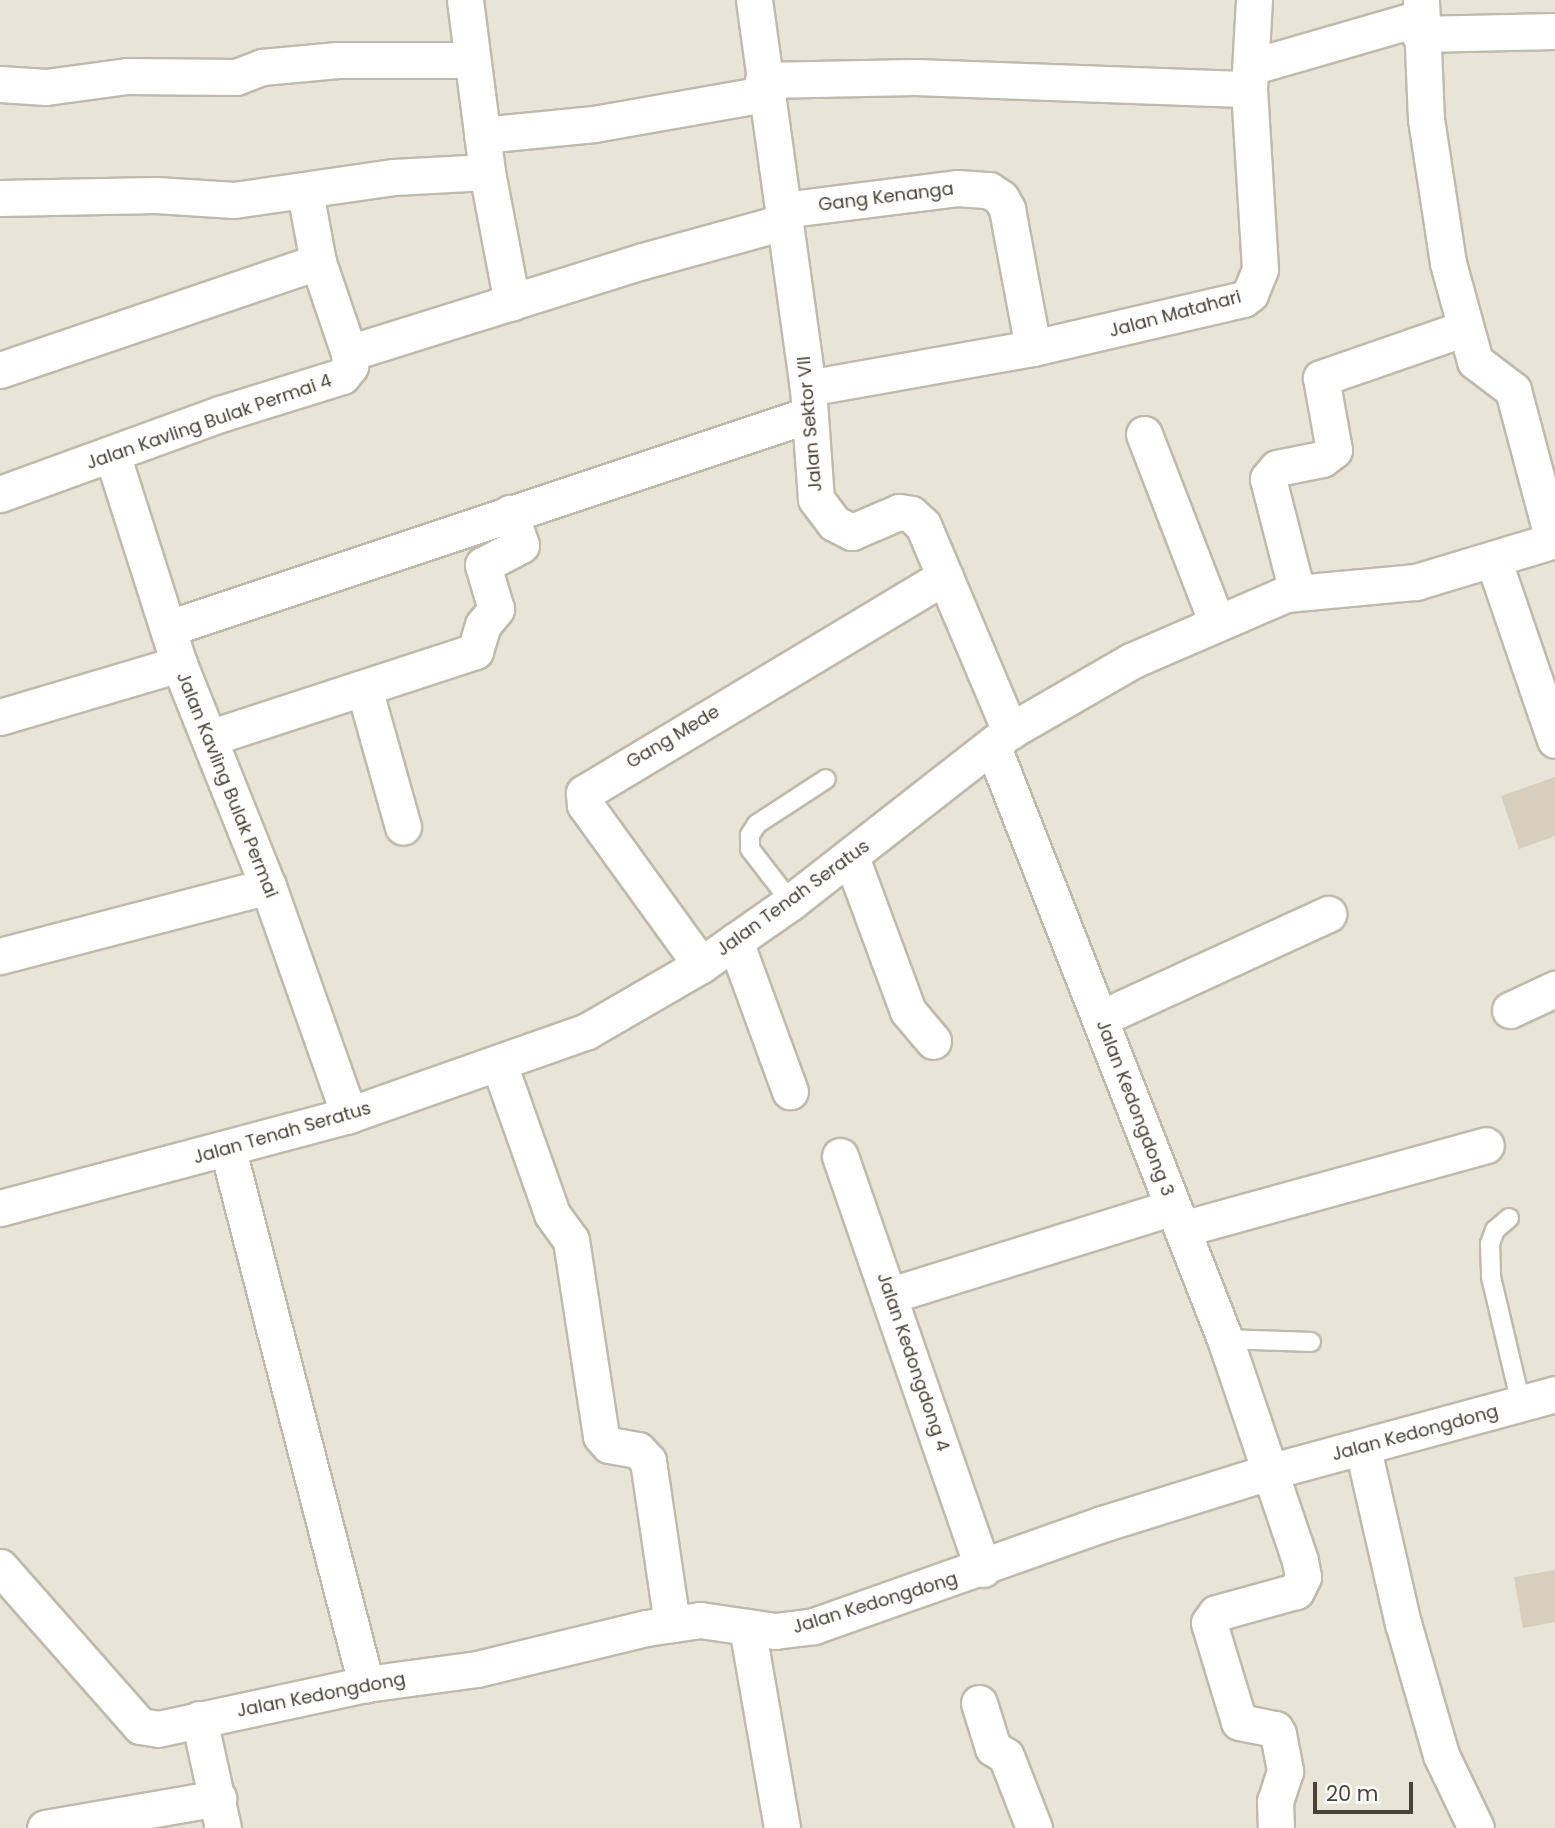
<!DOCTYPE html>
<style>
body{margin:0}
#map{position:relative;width:1555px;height:1828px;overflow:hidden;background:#f4f1e9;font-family:Poppins,sans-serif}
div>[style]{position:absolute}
.residential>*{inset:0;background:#e8e4d7}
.building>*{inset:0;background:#d6cebe}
.roads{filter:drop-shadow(2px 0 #bfbaab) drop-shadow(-2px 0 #bfbaab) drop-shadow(0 2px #bfbaab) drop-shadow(0 -2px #bfbaab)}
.service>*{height:18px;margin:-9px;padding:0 9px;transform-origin:9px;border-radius:9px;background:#fff}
.minor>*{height:35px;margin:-17.5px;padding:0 17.5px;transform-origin:17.5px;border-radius:17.5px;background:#fff}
span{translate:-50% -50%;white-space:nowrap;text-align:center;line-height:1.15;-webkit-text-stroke:7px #fff;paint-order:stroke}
.street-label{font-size:18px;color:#484237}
.scale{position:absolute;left:1313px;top:1782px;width:100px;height:32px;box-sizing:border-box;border:4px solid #484237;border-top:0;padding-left:9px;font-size:21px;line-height:24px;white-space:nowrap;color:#484237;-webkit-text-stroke:5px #fff;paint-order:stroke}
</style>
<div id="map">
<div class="residential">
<i style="clip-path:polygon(0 0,1555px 0,1555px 1828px,0 1828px)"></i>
</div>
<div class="building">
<i style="clip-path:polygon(1555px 777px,1555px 836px,1519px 849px,1501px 796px)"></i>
<i style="clip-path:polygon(1555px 1570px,1555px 1622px,1523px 1628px,1514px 1577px)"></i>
</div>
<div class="roads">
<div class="service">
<i style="left:791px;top:902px;width:67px;rotate:-127.7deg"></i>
<i style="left:750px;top:849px;width:14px;rotate:-90deg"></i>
<i style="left:750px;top:835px;width:13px;rotate:-58deg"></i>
<i style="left:757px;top:824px;width:82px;rotate:-33.1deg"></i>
<i style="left:1509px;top:1218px;width:18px;rotate:139deg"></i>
<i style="left:1495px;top:1230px;width:15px;rotate:110deg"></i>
<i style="left:1490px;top:1244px;width:33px;rotate:88deg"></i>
<i style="left:1491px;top:1277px;width:130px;rotate:76.7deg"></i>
<i style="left:1225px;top:1339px;width:86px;rotate:2deg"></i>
</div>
<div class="minor">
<i style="left:465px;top:0;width:173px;rotate:82.7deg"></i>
<i style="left:487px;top:172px;width:133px;rotate:79.2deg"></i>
<i style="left:754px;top:0;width:392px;rotate:82.1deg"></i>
<i style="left:808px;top:388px;width:111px;rotate:85.9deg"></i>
<i style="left:816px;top:499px;width:30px;rotate:53deg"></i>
<i style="left:834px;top:523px;width:20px;rotate:27deg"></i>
<i style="left:852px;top:532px;width:51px;rotate:-23.1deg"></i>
<i style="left:899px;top:512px;width:12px;rotate:9deg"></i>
<i style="left:911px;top:514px;width:16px;rotate:43deg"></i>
<i style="left:923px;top:525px;width:224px;rotate:67.1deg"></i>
<i style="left:1421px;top:0;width:119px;rotate:87.6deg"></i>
<i style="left:1426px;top:119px;width:146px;rotate:81.3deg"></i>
<i style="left:1448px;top:263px;width:102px;rotate:74.6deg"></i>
<i style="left:1475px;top:361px;width:48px;rotate:37.3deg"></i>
<i style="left:1513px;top:390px;width:155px;rotate:75.1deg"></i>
<i style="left:1419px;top:34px;width:136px;rotate:-1.3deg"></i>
<i style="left:1254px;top:66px;width:173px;rotate:-16.1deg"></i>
<i style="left:763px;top:80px;width:152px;rotate:-1.1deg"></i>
<i style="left:915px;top:77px;width:334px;rotate:2.1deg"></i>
<i style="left:0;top:84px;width:46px;rotate:3.7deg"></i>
<i style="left:46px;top:87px;width:82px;rotate:-7.7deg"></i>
<i style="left:127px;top:76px;width:109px;rotate:0.5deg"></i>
<i style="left:236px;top:77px;width:28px;rotate:-21deg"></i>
<i style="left:262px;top:67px;width:76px;rotate:-5.3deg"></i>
<i style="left:338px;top:60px;width:134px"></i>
<i style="left:482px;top:135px;width:113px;rotate:-5.6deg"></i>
<i style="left:594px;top:124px;width:173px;rotate:-10deg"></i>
<i style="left:0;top:198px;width:156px;rotate:-1.1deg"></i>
<i style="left:156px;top:195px;width:78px;rotate:3.7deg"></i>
<i style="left:234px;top:200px;width:162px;rotate:-8.2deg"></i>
<i style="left:394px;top:177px;width:93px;rotate:-3.1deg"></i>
<i style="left:783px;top:210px;width:175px;rotate:-7.2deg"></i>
<i style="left:957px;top:188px;width:32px;rotate:4deg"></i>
<i style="left:989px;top:190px;width:14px;rotate:34deg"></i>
<i style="left:1001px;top:198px;width:13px;rotate:61deg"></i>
<i style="left:1007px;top:209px;width:141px;rotate:79.4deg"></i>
<i style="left:349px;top:353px;width:308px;rotate:-17.4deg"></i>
<i style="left:643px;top:261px;width:146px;rotate:-15.5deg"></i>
<i style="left:0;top:370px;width:336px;rotate:-18.8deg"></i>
<i style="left:808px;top:388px;width:229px;rotate:-10.1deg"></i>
<i style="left:1033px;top:348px;width:216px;rotate:-13.1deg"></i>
<i style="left:1243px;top:299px;width:9px;rotate:-36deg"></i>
<i style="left:1250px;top:294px;width:27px;rotate:-68deg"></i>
<i style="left:1260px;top:269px;width:180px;rotate:-93.5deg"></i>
<i style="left:1249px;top:89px;width:89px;rotate:-86.8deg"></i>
<i style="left:1144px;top:434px;width:200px;rotate:68.9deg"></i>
<i style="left:112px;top:454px;width:220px;rotate:72.3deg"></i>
<i style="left:179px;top:664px;width:239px;rotate:68.2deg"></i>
<i style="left:268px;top:886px;width:243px;rotate:70.5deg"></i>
<i style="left:0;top:494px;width:234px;rotate:-20deg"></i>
<i style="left:220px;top:414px;width:128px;rotate:-17.3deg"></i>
<i style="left:342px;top:376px;width:13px;rotate:-51deg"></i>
<i style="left:350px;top:366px;width:13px;rotate:-94deg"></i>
<i style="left:349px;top:353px;width:96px;rotate:-108.8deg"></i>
<i style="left:318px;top:262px;width:71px;rotate:-100.5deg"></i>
<i style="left:1493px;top:559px;width:191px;rotate:71.1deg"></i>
<i style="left:1297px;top:592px;width:117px;rotate:-104.4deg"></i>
<i style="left:1268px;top:479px;width:14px;rotate:-51deg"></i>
<i style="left:1277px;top:468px;width:46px;rotate:-11.3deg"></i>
<i style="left:1322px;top:459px;width:15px;rotate:-37deg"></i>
<i style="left:1334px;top:450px;width:73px;rotate:-100.2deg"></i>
<i style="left:1321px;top:378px;width:152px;rotate:-19.1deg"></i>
<i style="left:169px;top:628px;width:674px;rotate:-18.43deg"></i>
<i style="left:364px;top:688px;width:144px;rotate:74.3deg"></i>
<i style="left:0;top:717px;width:187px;rotate:-16.5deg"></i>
<i style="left:209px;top:738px;width:280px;rotate:-18.1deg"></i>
<i style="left:475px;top:651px;width:27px;rotate:-73deg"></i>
<i style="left:483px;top:625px;width:21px;rotate:-51deg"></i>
<i style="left:496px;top:609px;width:46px;rotate:-106.5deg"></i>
<i style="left:483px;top:565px;width:43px;rotate:-27.8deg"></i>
<i style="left:521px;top:545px;width:34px;rotate:-109deg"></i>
<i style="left:993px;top:747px;width:636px;rotate:68.6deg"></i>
<i style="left:1225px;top:1339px;width:234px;rotate:71.3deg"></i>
<i style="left:1300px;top:1561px;width:16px;rotate:79deg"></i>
<i style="left:1303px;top:1577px;width:16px;rotate:117deg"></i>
<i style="left:1296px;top:1591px;width:83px;rotate:164.6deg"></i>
<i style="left:1216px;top:1613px;width:12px;rotate:125deg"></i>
<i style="left:1209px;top:1623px;width:103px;rotate:73.1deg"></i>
<i style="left:1239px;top:1722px;width:37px;rotate:11deg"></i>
<i style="left:1275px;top:1729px;width:6px;rotate:59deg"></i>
<i style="left:1278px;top:1734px;width:38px;rotate:79deg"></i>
<i style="left:1285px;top:1771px;width:32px;rotate:108deg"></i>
<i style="left:1275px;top:1801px;width:27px;rotate:88deg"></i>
<i style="left:851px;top:857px;width:164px;rotate:69.7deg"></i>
<i style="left:908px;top:1011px;width:39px;rotate:50deg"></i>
<i style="left:735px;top:941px;width:160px;rotate:69.9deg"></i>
<i style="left:0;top:956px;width:277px;rotate:-14.6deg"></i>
<i style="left:701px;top:965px;width:198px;rotate:-125.9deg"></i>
<i style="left:585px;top:805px;width:12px;rotate:-95deg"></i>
<i style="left:584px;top:793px;width:421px;rotate:-31deg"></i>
<i style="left:1510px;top:1010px;width:50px;rotate:-25deg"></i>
<i style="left:1101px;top:1018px;width:250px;rotate:-24.6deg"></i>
<i style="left:499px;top:1064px;width:159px;rotate:70.5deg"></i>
<i style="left:552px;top:1214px;width:32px;rotate:54deg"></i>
<i style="left:571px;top:1240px;width:198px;rotate:81.3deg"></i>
<i style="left:601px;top:1436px;width:12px;rotate:48deg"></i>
<i style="left:609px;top:1445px;width:29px;rotate:10deg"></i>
<i style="left:638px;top:1450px;width:15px;rotate:48deg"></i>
<i style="left:648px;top:1461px;width:165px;rotate:81.6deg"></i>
<i style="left:228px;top:1150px;width:552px;rotate:75.51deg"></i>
<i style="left:840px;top:1156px;width:437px;rotate:70.9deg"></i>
<i style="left:0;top:1208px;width:361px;rotate:-14.9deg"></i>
<i style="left:349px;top:1115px;width:252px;rotate:-19.4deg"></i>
<i style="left:587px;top:1031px;width:132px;rotate:-30.1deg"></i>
<i style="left:701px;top:965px;width:110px;rotate:-35deg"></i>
<i style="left:791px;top:902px;width:278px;rotate:-38deg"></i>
<i style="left:1010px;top:731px;width:140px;rotate:-30deg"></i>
<i style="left:1131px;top:661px;width:169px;rotate:-23.4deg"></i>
<i style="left:1286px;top:594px;width:131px;rotate:-5.3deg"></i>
<i style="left:1416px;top:582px;width:145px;rotate:-16.8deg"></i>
<i style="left:1182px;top:1229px;width:315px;rotate:-15.4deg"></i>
<i style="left:891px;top:1295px;width:295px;rotate:-17.3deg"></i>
<i style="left:1363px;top:1449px;width:179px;rotate:77.1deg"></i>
<i style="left:1403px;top:1623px;width:137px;rotate:73.9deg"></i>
<i style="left:1441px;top:1755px;width:81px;rotate:64.4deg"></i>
<i style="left:0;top:1567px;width:212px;rotate:48.6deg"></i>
<i style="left:140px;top:1726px;width:18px;rotate:9deg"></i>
<i style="left:158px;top:1729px;width:213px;rotate:-12.2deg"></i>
<i style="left:366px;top:1684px;width:112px;rotate:-7.7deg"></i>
<i style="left:477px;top:1669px;width:174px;rotate:-13.6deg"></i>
<i style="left:646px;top:1628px;width:55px;rotate:-8.4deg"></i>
<i style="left:700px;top:1620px;width:76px;rotate:8.3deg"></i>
<i style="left:775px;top:1631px;width:39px;rotate:-7deg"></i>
<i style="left:814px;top:1626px;width:306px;rotate:-19.5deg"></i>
<i style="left:1102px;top:1524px;width:178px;rotate:-17.3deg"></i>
<i style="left:1272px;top:1471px;width:293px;rotate:-15.2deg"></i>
<i style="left:747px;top:1627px;width:204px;rotate:80.1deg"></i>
<i style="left:979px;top:1703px;width:47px;rotate:72.7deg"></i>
<i style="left:993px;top:1748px;width:15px;rotate:32deg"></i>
<i style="left:1006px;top:1756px;width:77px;rotate:68.7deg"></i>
<i style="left:199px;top:1719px;width:112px;rotate:77.6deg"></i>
<i style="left:45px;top:1828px;width:176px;rotate:-9.8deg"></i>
</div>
</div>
<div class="street-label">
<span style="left:886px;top:197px;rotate:-7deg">Gang Kenanga</span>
<span style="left:1175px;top:314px;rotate:-15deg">Jalan Matahari</span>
<span style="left:209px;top:422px;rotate:-19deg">Jalan Kavling Bulak Permai 4</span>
<span style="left:810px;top:424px;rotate:-95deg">Jalan Sektor VII</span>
<span style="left:673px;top:737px;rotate:-31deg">Gang Mede</span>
<span style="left:227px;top:785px;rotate:68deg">Jalan Kavling Bulak Permai</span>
<span style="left:793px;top:898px;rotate:-36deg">Jalan Tenah Seratus</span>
<span style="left:1135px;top:1108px;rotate:69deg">Jalan Kedongdong 3</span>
<span style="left:282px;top:1133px;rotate:-16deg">Jalan Tenah Seratus</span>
<span style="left:913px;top:1362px;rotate:71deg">Jalan Kedongdong 4</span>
<span style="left:1415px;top:1433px;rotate:-15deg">Jalan Kedongdong</span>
<span style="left:875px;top:1603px;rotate:-17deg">Jalan Kedongdong</span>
<span style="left:321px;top:1695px;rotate:-11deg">Jalan Kedongdong</span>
</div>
<div class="scale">20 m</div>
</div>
